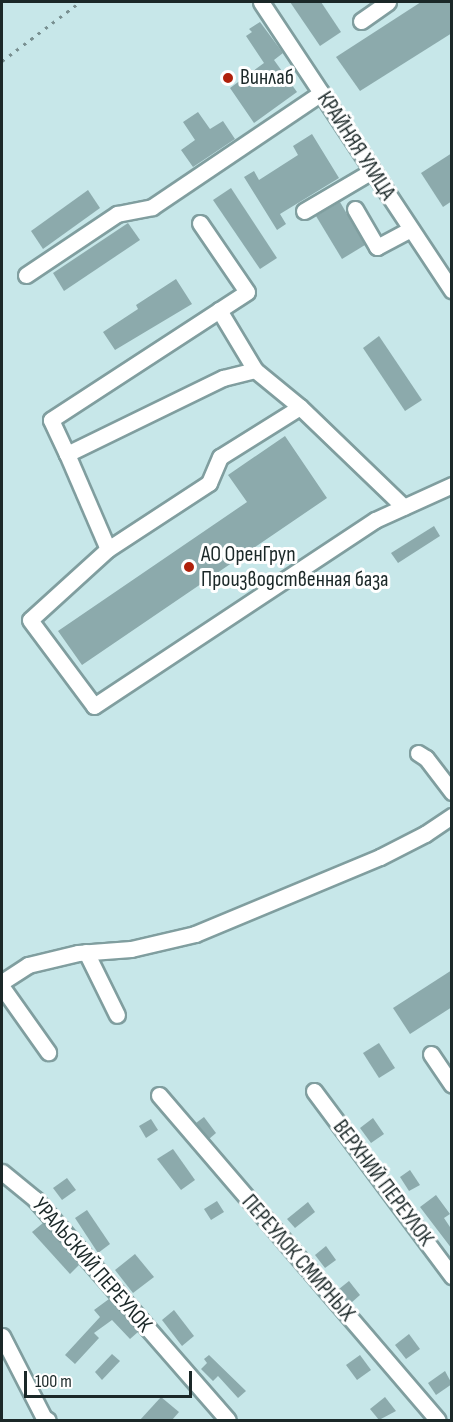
<!DOCTYPE html>
<meta charset="utf-8">
<style>
body{margin:0}
#map{position:relative;width:453px;height:1422px;overflow:hidden;background:#c7e7e9;font-family:"Sofia Sans Condensed",sans-serif}
div>[style]{position:absolute}
.building>*{inset:0;background:#8caaac}
.roads{filter:drop-shadow(2px 0 #809e9f) drop-shadow(-2px 0 #809e9f) drop-shadow(0 2px #809e9f) drop-shadow(0 -2px #809e9f)}
.minor>*{height:15px;margin:-7.5px;padding:0 7.5px;transform-origin:7.5px;border-radius:7.5px;background:#fff}
.rail>*{height:3px;margin-top:-1.5px;transform-origin:0;background:repeating-linear-gradient(90deg,#799091 0 3px,transparent 0 9px)}
.dots>*{width:16px;height:16px;translate:-50% -50%;box-sizing:border-box;border:3px solid #fff;border-radius:50%}
span{translate:-50% -50%;white-space:nowrap;text-align:center;line-height:1.15;-webkit-text-stroke:6px #fff;paint-order:stroke}
.poi-label{font-size:22px;color:#1b2828}
.left{translate:0 -50%;text-align:left}
.street-label{font-size:22px;color:#1b2828}
.frame{position:absolute;inset:0;border:3px solid #1b2828;pointer-events:none}
.scale{position:absolute;left:24px;top:1371px;width:168px;height:27px;box-sizing:border-box;border:3px solid #1b2828;border-top:0;padding-left:8px;font-size:18px;line-height:21px;white-space:nowrap;color:#1b2828;-webkit-text-stroke:4px #fff;paint-order:stroke}
</style>
<div id="map">
<div class="building">
<i style="clip-path:polygon(290px 2px,321px 2px,341px 32px,320px 46px)"></i>
<i style="clip-path:polygon(421px 2px,452px 2px,452px 33px,360px 91px,336px 57px)"></i>
<i style="clip-path:polygon(260px 22px,283px 53px,274px 60px,297px 92px,254px 123px,230px 88px,264px 63px,246px 36px,252px 32px,249px 29px)"></i>
<i style="clip-path:polygon(198px 112px,210px 129px,223px 121px,235px 139px,193px 167px,181px 150px,195px 140px,183px 122px)"></i>
<i style="clip-path:polygon(312px 134px,339px 178px,280px 214px,286px 224px,277px 230px,244px 177px,254px 171px,259px 180px,298px 155px,293px 146px)"></i>
<i style="clip-path:polygon(452px 153px,452px 201px,443px 207px,421px 173px)"></i>
<i style="clip-path:polygon(231px 188px,277px 258px,260px 269px,213px 200px)"></i>
<i style="clip-path:polygon(88px 190px,100px 208px,43px 249px,31px 231px)"></i>
<i style="clip-path:polygon(340px 202px,365px 245px,342px 259px,316px 216px)"></i>
<i style="clip-path:polygon(128px 223px,140px 240px,64px 291px,53px 273px)"></i>
<i style="clip-path:polygon(176px 279px,192px 304px,115px 350px,103px 332px,138px 309px,136px 305px)"></i>
<i style="clip-path:polygon(379px 336px,422px 400px,405px 411px,363px 348px)"></i>
<i style="clip-path:polygon(285px 436px,327px 498px,82px 665px,58px 631px,247px 502px,228px 475px)"></i>
<i style="clip-path:polygon(434px 526px,440px 536px,398px 563px,391px 553px)"></i>
<i style="clip-path:polygon(452px 970px,452px 1007px,410px 1034px,393px 1008px)"></i>
<i style="clip-path:polygon(379px 1043px,395px 1068px,379px 1078px,363px 1053px)"></i>
<i style="clip-path:polygon(204px 1117px,216px 1133px,209px 1139px,196px 1123px)"></i>
<i style="clip-path:polygon(373px 1118px,384px 1134px,371px 1143px,360px 1128px)"></i>
<i style="clip-path:polygon(151px 1119px,158px 1130px,146px 1138px,139px 1126px)"></i>
<i style="clip-path:polygon(173px 1149px,195px 1180px,181px 1190px,157px 1159px)"></i>
<i style="clip-path:polygon(410px 1170px,420px 1185px,409px 1191px,400px 1177px)"></i>
<i style="clip-path:polygon(67px 1178px,76px 1190px,62px 1200px,53px 1188px)"></i>
<i style="clip-path:polygon(436px 1195px,450px 1214px,444px 1218px,452px 1230px,452px 1249px,420px 1207px)"></i>
<i style="clip-path:polygon(217px 1201px,224px 1212px,211px 1220px,204px 1209px)"></i>
<i style="clip-path:polygon(308px 1202px,315px 1212px,295px 1228px,287px 1219px)"></i>
<i style="clip-path:polygon(87px 1210px,110px 1244px,98px 1253px,75px 1218px)"></i>
<i style="clip-path:polygon(43px 1223px,79px 1265px,70px 1274px,32px 1232px)"></i>
<i style="clip-path:polygon(326px 1246px,336px 1260px,325px 1268px,315px 1255px)"></i>
<i style="clip-path:polygon(135px 1254px,154px 1277px,133px 1293px,115px 1270px)"></i>
<i style="clip-path:polygon(349px 1281px,360px 1295px,351px 1303px,339px 1289px)"></i>
<i style="clip-path:polygon(109px 1299px,138px 1332px,130px 1339px,112px 1320px,94px 1333px,99px 1338px,75px 1364px,65px 1355px,100px 1317px,94px 1310px)"></i>
<i style="clip-path:polygon(174px 1310px,194px 1336px,182px 1346px,162px 1320px)"></i>
<i style="clip-path:polygon(409px 1334px,420px 1349px,406px 1359px,395px 1345px)"></i>
<i style="clip-path:polygon(112px 1354px,120px 1361px,102px 1380px,95px 1372px)"></i>
<i style="clip-path:polygon(209px 1355px,246px 1391px,238px 1398px,218px 1376px,213px 1381px,201px 1369px,207px 1363px,204px 1359px)"></i>
<i style="clip-path:polygon(360px 1355px,371px 1370px,357px 1380px,346px 1365px)"></i>
<i style="clip-path:polygon(445px 1371px,452px 1384px,436px 1395px,428px 1383px)"></i>
<i style="clip-path:polygon(161px 1397px,179px 1412px,172px 1420px,140px 1420px)"></i>
<i style="clip-path:polygon(385px 1397px,396px 1411px,379px 1420px,370px 1409px)"></i>
</div>
<div class="roads">
<div class="minor">
<i style="left:261px;top:2px;width:346px;rotate:56.5deg"></i>
<i style="left:361px;top:21px;width:33px;rotate:-35deg"></i>
<i style="left:355px;top:209px;width:44px;rotate:59.9deg"></i>
<i style="left:377px;top:247px;width:38px;rotate:-28deg"></i>
<i style="left:304px;top:211px;width:79px;rotate:-30.5deg"></i>
<i style="left:200px;top:223px;width:83px;rotate:55.7deg"></i>
<i style="left:247px;top:292px;width:234px;rotate:146.9deg"></i>
<i style="left:51px;top:420px;width:38px;rotate:65deg"></i>
<i style="left:67px;top:454px;width:174px;rotate:-26deg"></i>
<i style="left:223px;top:378px;width:33px;rotate:-14deg"></i>
<i style="left:255px;top:370px;width:58px;rotate:39.4deg"></i>
<i style="left:300px;top:407px;width:94px;rotate:148deg"></i>
<i style="left:220px;top:457px;width:28px;rotate:113deg"></i>
<i style="left:209px;top:483px;width:121px;rotate:146.8deg"></i>
<i style="left:108px;top:549px;width:105px;rotate:137.7deg"></i>
<i style="left:30px;top:620px;width:107px;rotate:53.3deg"></i>
<i style="left:94px;top:706px;width:337px;rotate:-33.5deg"></i>
<i style="left:375px;top:520px;width:85px;rotate:-24.4deg"></i>
<i style="left:26px;top:275px;width:110px;rotate:-33.8deg"></i>
<i style="left:117px;top:214px;width:36px;rotate:-11deg"></i>
<i style="left:152px;top:207px;width:204px;rotate:-34deg"></i>
<i style="left:219px;top:310px;width:70px;rotate:59deg"></i>
<i style="left:300px;top:407px;width:144px;rotate:43.9deg"></i>
<i style="left:67px;top:454px;width:103px;rotate:66.7deg"></i>
<i style="left:418px;top:753px;width:9px;rotate:32deg"></i>
<i style="left:426px;top:758px;width:43px;rotate:52.6deg"></i>
<i style="left:86px;top:952px;width:70px;rotate:63.8deg"></i>
<i style="left:2px;top:982px;width:31px;rotate:-33deg"></i>
<i style="left:28px;top:965px;width:51px;rotate:-13.5deg"></i>
<i style="left:78px;top:953px;width:53px;rotate:-4.3deg"></i>
<i style="left:131px;top:949px;width:66px;rotate:-13.2deg"></i>
<i style="left:195px;top:934px;width:200px;rotate:-22.6deg"></i>
<i style="left:380px;top:857px;width:51px;rotate:-27.1deg"></i>
<i style="left:425px;top:834px;width:32px;rotate:-34deg"></i>
<i style="left:2px;top:987px;width:80px;rotate:54.7deg"></i>
<i style="left:431px;top:1054px;width:37px;rotate:56deg"></i>
<i style="left:314px;top:1091px;width:231px;rotate:53.3deg"></i>
<i style="left:159px;top:1095px;width:428px;rotate:49.4deg"></i>
<i style="left:2px;top:1172px;width:43px;rotate:39.3deg"></i>
<i style="left:35px;top:1199px;width:293px;rotate:48.9deg"></i>
<i style="left:2px;top:1336px;width:92px;rotate:62.9deg"></i>
<i style="left:44px;top:1418px;width:4px;rotate:27deg"></i>
</div>
</div>
<div class="rail">
<i style="left:2px;top:61px;width:98px;rotate:-37.1deg"></i>
</div>
<div class="dots">
<i style="left:228px;top:78px;background:#af210b"></i>
<i style="left:189px;top:567px;background:#af210b"></i>
</div>
<div class="poi-label">
<span class="left" style="left:240px;top:78px">Винлаб</span>
<span class="left" style="left:201px;top:567px">АО ОренГруп<br>Производственная база</span>
</div>
<div class="street-label">
<span style="left:356px;top:146px;rotate:57deg">КРАЙНЯЯ УЛИЦА</span>
<span style="left:383px;top:1183px;rotate:53deg">ВЕРХНИЙ ПЕРЕУЛОК</span>
<span style="left:298px;top:1258px;rotate:49deg">ПЕРЕУЛОК СМИРНЫХ</span>
<span style="left:92px;top:1265px;rotate:49deg">УРАЛЬСКИЙ ПЕРЕУЛОК</span>
</div>
<div class="frame"></div>
<div class="scale">100 m</div>
</div>
